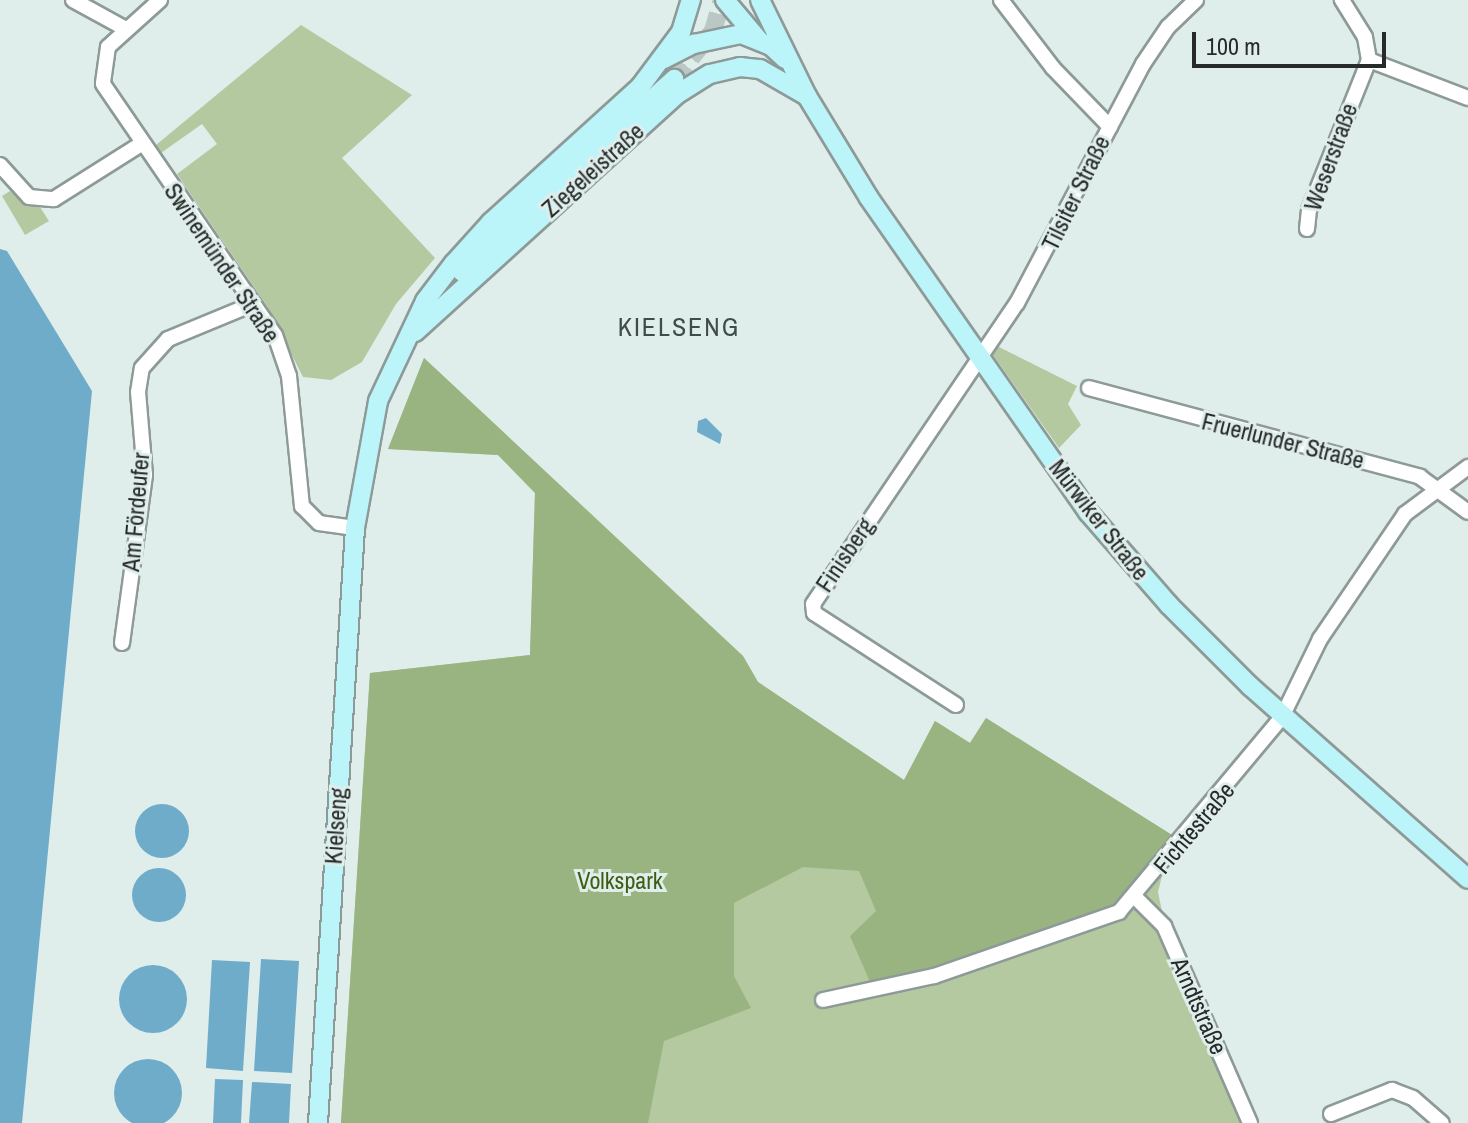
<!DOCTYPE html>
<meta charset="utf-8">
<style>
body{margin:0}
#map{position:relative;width:1468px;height:1123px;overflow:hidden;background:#e0eeeb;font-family:"Archivo Narrow",sans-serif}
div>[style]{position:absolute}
.green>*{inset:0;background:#b5c9a1}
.forest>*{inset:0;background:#9ab481}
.water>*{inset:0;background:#6facca}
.round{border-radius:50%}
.secondary-tunnel>*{height:18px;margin-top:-9px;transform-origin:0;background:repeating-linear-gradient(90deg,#bbc7c4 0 18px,transparent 0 27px)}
.roads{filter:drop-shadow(2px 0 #8d9a97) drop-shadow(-2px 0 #8d9a97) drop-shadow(0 2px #8d9a97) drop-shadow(0 -2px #8d9a97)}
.street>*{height:14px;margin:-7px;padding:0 7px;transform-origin:7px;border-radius:7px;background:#fff}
.secondary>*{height:18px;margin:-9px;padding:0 9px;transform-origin:9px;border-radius:9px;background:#bbf5fa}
span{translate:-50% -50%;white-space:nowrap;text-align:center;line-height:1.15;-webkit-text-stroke:6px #e0eeeb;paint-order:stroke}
.street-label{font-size:24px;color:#262b2a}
.park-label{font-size:24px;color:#3e5d13}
.neighbourhood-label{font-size:26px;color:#404c49;letter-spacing:2px}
.scale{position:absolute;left:1192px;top:32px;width:194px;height:36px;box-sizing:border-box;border:4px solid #262b2a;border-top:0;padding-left:10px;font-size:24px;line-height:28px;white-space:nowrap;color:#262b2a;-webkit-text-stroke:6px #e0eeeb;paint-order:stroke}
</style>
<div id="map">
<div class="green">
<i style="clip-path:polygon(301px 25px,412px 95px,342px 158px,435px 258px,396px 304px,362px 362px,331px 380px,303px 377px,267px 306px,177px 174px,217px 144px,202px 124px,161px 153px,156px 145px)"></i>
<i style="clip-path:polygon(10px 191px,25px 203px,40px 207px,49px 221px,25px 235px,2px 196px)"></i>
<i style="clip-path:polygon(997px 346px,1077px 386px,1068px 404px,1081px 425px,1059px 448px,993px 355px)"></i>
<i style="clip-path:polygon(424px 358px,743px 656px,758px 682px,904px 780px,935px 721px,970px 743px,986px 718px,1172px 835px,1158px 892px,1165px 926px,1250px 1123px,341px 1123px,370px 673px,530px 655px,535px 493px,498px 455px,388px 449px)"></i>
</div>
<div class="forest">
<i style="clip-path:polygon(424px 358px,743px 656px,758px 682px,904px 780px,935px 721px,970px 743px,986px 718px,1172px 835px,1125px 899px,1089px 922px,953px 965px,870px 982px,850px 936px,876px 911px,859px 871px,803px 867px,734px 903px,734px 976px,751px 1008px,664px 1041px,648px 1123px,341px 1123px,370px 673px,530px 655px,535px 493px,498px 455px,388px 449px)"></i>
</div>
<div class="water">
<i style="clip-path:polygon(0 249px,7px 251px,92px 391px,22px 1123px,0 1123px)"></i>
<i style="clip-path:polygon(706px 418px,722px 434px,720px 444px,697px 432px,698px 421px)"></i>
<i class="round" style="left:135px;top:804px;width:54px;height:54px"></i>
<i class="round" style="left:132px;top:868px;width:54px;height:54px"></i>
<i style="clip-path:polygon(261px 959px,299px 961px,292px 1073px,254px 1071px)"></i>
<i style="clip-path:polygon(212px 960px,250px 962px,243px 1071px,206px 1068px)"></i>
<i class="round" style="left:119px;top:965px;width:68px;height:68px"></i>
<i class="round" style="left:114px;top:1059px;width:68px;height:68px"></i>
<i style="clip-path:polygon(215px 1079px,243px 1080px,241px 1123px,213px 1123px)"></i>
<i style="clip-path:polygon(252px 1082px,291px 1084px,289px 1123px,249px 1123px)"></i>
</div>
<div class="secondary-tunnel">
<i style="left:674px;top:79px;width:62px;rotate:-50.9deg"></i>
<i style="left:713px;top:31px;width:32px;rotate:-74deg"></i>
</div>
<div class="roads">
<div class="street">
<i style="left:73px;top:0;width:58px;rotate:28.8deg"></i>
<i style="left:160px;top:0;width:70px;rotate:137.9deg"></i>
<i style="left:108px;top:47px;width:37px;rotate:98deg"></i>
<i style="left:103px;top:84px;width:304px;rotate:55.6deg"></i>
<i style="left:275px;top:335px;width:43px;rotate:71.1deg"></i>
<i style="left:289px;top:376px;width:131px;rotate:84.3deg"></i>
<i style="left:302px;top:506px;width:24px;rotate:45deg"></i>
<i style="left:319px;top:523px;width:36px;rotate:8deg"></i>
<i style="left:1001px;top:0;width:86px;rotate:52.6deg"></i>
<i style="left:1053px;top:68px;width:82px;rotate:46deg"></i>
<i style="left:1369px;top:60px;width:106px;rotate:21deg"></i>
<i style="left:0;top:165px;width:43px;rotate:47.8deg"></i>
<i style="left:29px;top:197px;width:25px;rotate:5deg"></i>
<i style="left:54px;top:199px;width:103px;rotate:-32.3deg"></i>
<i style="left:1307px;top:229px;width:19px;rotate:-84deg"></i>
<i style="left:1309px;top:210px;width:162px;rotate:-68.2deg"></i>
<i style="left:1369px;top:60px;width:23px;rotate:-100deg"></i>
<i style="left:1365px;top:37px;width:44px;rotate:-121.9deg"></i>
<i style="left:1089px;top:388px;width:343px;rotate:15deg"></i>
<i style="left:1420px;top:477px;width:59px;rotate:36.1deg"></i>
<i style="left:122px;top:643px;width:170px;rotate:-82.2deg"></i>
<i style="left:145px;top:475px;width:83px;rotate:-94.8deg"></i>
<i style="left:138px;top:392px;width:24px;rotate:-81deg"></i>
<i style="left:142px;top:368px;width:39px;rotate:-48deg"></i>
<i style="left:168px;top:339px;width:92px;rotate:-22.4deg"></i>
<i style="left:956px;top:705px;width:169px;rotate:-147.1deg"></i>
<i style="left:814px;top:613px;width:9px;rotate:-96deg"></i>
<i style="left:813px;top:604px;width:364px;rotate:-55.9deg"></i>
<i style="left:1017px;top:303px;width:270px;rotate:-62.2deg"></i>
<i style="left:1143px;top:64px;width:45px;rotate:-56deg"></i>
<i style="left:1168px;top:27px;width:39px;rotate:-44deg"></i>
<i style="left:1136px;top:898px;width:40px;rotate:45deg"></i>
<i style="left:1164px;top:926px;width:215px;rotate:66.4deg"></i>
<i style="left:823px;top:1000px;width:114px;rotate:-12.2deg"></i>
<i style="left:934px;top:976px;width:196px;rotate:-19.1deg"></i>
<i style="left:1119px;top:912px;width:254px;rotate:-50.1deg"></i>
<i style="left:1282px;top:717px;width:87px;rotate:-64deg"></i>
<i style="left:1320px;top:639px;width:151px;rotate:-55.8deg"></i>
<i style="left:1405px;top:514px;width:79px;rotate:-36.7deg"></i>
<i style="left:1331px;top:1114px;width:66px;rotate:-21.5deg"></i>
<i style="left:1392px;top:1090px;width:22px;rotate:21deg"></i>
<i style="left:1413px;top:1098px;width:38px;rotate:41deg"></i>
</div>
<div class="secondary">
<i style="left:725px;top:0;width:51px;rotate:49.8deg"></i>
<i style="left:760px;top:0;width:107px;rotate:63.9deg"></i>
<i style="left:807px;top:96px;width:119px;rotate:58.7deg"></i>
<i style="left:869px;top:198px;width:383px;rotate:55.1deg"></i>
<i style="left:1088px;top:512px;width:123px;rotate:48.9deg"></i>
<i style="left:1169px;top:605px;width:115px;rotate:45deg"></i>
<i style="left:1250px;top:686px;width:291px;rotate:41.5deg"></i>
<i style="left:664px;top:59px;width:34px;rotate:-27deg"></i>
<i style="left:694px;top:44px;width:48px;rotate:-12deg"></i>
<i style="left:741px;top:34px;width:32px;rotate:22deg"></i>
<i style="left:771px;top:46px;width:19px;rotate:43deg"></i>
<i style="left:462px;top:272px;width:287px;rotate:-42.3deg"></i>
<i style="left:415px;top:332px;width:356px;rotate:-42.2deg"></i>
<i style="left:679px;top:93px;width:36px;rotate:-32deg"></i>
<i style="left:710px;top:74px;width:31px;rotate:-13deg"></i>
<i style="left:740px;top:67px;width:20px;rotate:6deg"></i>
<i style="left:760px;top:69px;width:54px;rotate:29.9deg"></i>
<i style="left:318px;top:1123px;width:596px;rotate:-86.44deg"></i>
<i style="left:355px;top:528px;width:129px;rotate:-79.7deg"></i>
<i style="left:378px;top:401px;width:110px;rotate:-64.8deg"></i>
<i style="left:425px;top:301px;width:48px;rotate:-52.7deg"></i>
<i style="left:454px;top:263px;width:55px;rotate:-47.9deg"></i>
<i style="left:491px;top:222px;width:201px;rotate:-42.2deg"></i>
<i style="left:640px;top:87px;width:69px;rotate:-53.3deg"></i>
<i style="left:681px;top:32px;width:34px;rotate:-73deg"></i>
</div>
</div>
<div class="street-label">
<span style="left:1331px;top:157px;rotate:-70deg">Weserstraße</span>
<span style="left:593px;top:170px;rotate:-42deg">Ziegeleistraße</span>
<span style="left:1076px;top:193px;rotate:-64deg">Tilsiter Straße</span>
<span style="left:222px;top:263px;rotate:56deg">Swinemünder Straße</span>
<span style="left:1283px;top:441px;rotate:14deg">Fruerlunder Straße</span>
<span style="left:136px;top:512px;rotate:-85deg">Am Fördeufer</span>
<span style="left:1099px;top:520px;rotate:52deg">Mürwiker Straße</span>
<span style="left:845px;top:555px;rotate:-56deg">Finisberg</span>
<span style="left:336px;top:826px;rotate:-86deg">Kielseng</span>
<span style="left:1194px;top:828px;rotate:-50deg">Fichtestraße</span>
<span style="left:1199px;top:1006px;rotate:66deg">Arndtstraße</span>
</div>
<div class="park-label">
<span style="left:620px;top:881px">Volkspark</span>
</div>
<div class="neighbourhood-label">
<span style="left:679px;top:327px">KIELSENG</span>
</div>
<div class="scale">100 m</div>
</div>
